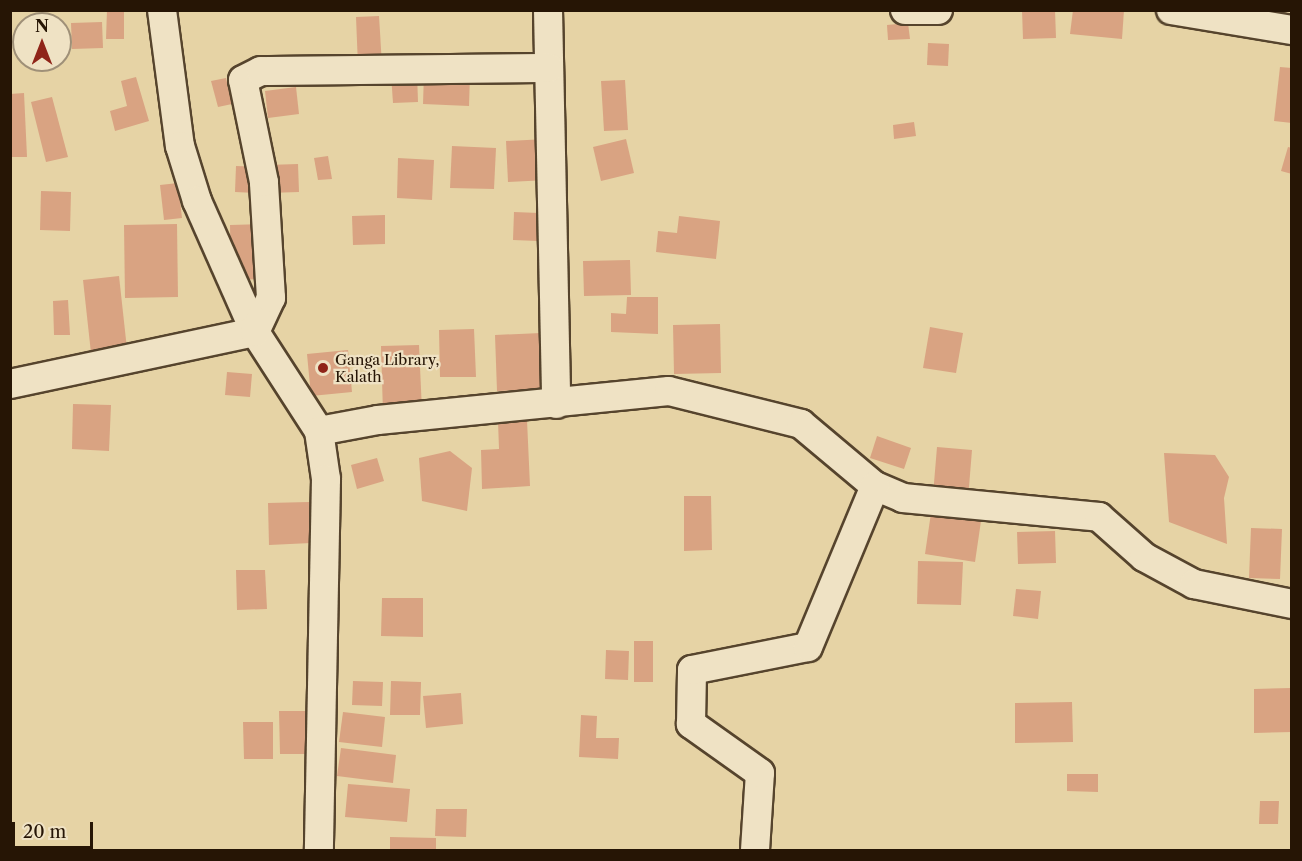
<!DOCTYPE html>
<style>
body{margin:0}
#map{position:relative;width:1302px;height:861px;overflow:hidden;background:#e6d3a5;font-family:"Libre Caslon Text",serif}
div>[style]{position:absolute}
.building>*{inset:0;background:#d9a382}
.roads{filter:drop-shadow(2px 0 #56442d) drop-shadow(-2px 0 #56442d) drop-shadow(0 2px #56442d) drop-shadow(0 -2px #56442d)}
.street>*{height:28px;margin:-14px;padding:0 14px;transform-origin:14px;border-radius:14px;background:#efe2c4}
.dots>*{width:16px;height:16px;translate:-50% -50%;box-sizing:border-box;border:3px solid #efe2c4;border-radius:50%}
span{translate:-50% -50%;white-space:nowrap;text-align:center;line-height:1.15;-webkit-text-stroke:4.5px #efe2c4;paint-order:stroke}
.poi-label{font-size:15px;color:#261505}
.left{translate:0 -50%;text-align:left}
.frame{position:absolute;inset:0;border:12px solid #261505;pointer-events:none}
.north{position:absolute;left:12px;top:12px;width:60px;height:60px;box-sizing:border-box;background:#efe2c4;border:2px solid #9f9078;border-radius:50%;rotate:0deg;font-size:16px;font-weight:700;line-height:24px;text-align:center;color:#261505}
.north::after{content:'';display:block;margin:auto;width:21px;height:27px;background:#8f2418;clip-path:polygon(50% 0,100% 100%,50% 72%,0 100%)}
.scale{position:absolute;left:12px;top:822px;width:81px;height:27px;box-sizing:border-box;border:3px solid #261505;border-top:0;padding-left:8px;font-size:18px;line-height:21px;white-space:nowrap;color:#261505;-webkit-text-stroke:4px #efe2c4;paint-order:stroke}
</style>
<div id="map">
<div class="building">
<i style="clip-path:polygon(107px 10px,124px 10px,124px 39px,106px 39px)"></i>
<i style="clip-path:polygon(1022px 10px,1055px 10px,1056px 38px,1023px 39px)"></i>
<i style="clip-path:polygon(1073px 10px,1124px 10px,1122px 39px,1070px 34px)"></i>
<i style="clip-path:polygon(379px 16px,382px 65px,358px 66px,356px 17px)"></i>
<i style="clip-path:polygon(102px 22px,103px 48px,72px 49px,71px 23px)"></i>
<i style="clip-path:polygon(908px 23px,910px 39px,888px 40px,887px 25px)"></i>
<i style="clip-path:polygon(928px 43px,949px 44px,948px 66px,927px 65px)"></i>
<i style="clip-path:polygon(1280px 67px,1292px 68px,1292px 123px,1274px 121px)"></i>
<i style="clip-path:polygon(424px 72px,470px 74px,469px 106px,423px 104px)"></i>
<i style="clip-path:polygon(417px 73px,418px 102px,393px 103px,391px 74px)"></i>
<i style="clip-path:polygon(136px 77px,149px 121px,115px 131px,110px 111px,127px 106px,121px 81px)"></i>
<i style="clip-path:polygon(226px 78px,232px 104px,218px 107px,211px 81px)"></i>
<i style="clip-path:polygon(625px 80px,628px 130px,604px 131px,601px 81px)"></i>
<i style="clip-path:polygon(296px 87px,299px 114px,268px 118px,265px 91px)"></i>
<i style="clip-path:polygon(24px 93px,27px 157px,10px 157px,10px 94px)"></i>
<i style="clip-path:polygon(52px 97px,68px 157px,46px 162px,31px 102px)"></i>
<i style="clip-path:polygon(914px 122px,916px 136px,894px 139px,893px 125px)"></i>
<i style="clip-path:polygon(546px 139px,548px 180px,508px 182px,506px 141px)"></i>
<i style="clip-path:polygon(626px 139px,634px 173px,601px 181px,593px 147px)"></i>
<i style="clip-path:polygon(452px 146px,496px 148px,494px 189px,450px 188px)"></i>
<i style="clip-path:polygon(1288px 147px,1292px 148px,1292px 174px,1281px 171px)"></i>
<i style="clip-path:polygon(328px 156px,332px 179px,318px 180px,314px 158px)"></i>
<i style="clip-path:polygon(398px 158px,434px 160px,432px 200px,397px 198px)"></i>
<i style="clip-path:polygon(298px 164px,299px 192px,268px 193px,267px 165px)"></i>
<i style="clip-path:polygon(236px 166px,260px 167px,259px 193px,235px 192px)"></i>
<i style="clip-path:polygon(178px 183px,182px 218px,164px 220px,160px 185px)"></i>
<i style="clip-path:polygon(41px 191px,71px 192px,70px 231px,40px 230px)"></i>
<i style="clip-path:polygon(514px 212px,539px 213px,538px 241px,513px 240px)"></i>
<i style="clip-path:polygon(385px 215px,385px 244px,353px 245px,352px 216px)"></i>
<i style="clip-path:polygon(679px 216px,720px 221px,716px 259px,656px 252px,658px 231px,677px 233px)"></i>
<i style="clip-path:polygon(177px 224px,178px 297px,125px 298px,124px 225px)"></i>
<i style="clip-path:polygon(261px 224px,263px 279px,231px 280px,230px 225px)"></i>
<i style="clip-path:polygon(630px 260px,631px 295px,584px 296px,583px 261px)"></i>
<i style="clip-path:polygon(119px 276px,127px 349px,91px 353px,83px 280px)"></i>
<i style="clip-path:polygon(627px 297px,658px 297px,658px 334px,611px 332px,611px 313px,626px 314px)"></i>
<i style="clip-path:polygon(68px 300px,70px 335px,54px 335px,53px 301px)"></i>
<i style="clip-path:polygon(720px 324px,721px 373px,674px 374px,673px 325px)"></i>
<i style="clip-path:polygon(930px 327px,963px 333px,956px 373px,923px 368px)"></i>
<i style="clip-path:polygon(474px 329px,476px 377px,440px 377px,439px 330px)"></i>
<i style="clip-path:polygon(541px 333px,542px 389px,497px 391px,495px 335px)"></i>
<i style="clip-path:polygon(419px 345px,422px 411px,383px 413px,381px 346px)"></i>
<i style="clip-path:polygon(348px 350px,352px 392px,311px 396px,307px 354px)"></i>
<i style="clip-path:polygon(227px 372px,252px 374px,250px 397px,225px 395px)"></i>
<i style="clip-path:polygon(73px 404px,111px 405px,109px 451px,72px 449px)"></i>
<i style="clip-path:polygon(527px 420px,530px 486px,482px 489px,481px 450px,499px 449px,498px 421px)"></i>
<i style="clip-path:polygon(877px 436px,911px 448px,904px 469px,870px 458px)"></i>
<i style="clip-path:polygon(937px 447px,972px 450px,968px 499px,933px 495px)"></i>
<i style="clip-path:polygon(450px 451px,472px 468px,467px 511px,422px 501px,419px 458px)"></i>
<i style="clip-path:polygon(1164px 453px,1215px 455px,1229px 477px,1224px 498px,1227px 544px,1169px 522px)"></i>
<i style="clip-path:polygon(377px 458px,384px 481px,357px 489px,351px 465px)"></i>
<i style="clip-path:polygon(684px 496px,711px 496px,712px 550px,684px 551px)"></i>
<i style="clip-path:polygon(309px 502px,311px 543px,269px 545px,268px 503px)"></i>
<i style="clip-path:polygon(931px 513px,981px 521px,975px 562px,925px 554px)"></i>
<i style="clip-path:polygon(1251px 528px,1282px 529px,1280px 579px,1249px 578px)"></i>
<i style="clip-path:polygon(1055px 531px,1056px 563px,1018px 564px,1017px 532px)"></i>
<i style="clip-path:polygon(918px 561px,963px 562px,961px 605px,917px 604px)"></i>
<i style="clip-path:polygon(236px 570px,265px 570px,267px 609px,237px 610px)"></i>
<i style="clip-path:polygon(1016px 589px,1041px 591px,1038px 619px,1013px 616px)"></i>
<i style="clip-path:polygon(382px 598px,423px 598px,423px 637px,381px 636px)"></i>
<i style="clip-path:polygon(634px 641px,653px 641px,653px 682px,634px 682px)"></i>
<i style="clip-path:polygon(606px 650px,629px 651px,628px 680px,605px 679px)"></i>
<i style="clip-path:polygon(353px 681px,383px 682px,382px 706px,352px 705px)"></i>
<i style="clip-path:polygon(391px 681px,421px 682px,420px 715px,390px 715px)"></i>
<i style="clip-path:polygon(1291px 688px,1292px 732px,1254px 733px,1254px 689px)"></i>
<i style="clip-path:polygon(461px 693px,463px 724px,426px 728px,423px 696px)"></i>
<i style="clip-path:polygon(1072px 702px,1073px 742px,1015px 743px,1015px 703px)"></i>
<i style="clip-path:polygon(279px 711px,307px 711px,308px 754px,280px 754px)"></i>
<i style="clip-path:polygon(343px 712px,385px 717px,382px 747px,339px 742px)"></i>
<i style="clip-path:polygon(581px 715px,597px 716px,596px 738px,619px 738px,618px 759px,579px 757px)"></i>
<i style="clip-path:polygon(243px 722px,273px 722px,273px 759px,244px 759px)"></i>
<i style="clip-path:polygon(341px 748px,396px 755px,393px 783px,337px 776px)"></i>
<i style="clip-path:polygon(1067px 774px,1098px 774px,1098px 792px,1067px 791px)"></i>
<i style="clip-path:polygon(348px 784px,410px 789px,407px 822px,345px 817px)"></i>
<i style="clip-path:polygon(1260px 801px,1279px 801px,1278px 824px,1259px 824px)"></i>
<i style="clip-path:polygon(436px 809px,467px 809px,466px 837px,435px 836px)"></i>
<i style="clip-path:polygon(390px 837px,436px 838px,436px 850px,390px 850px)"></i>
</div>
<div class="roads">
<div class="street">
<i style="left:162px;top:10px;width:137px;rotate:82.5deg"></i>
<i style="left:180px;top:146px;width:58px;rotate:72.8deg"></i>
<i style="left:197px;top:201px;width:143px;rotate:66.1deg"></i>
<i style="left:255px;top:332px;width:118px;rotate:57.1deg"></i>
<i style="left:319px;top:431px;width:49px;rotate:81.7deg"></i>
<i style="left:326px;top:479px;width:371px;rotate:91.1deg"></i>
<i style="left:548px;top:10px;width:394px;rotate:88.8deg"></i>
<i style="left:905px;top:10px;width:33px"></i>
<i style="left:1171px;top:10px;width:123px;rotate:9.4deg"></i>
<i style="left:10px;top:384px;width:250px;rotate:-12deg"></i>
<i style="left:255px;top:332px;width:38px;rotate:-65deg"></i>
<i style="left:271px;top:298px;width:116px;rotate:-93.5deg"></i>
<i style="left:264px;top:182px;width:104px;rotate:-101.6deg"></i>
<i style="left:243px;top:80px;width:20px;rotate:-27deg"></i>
<i style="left:261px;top:71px;width:288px;rotate:-0.6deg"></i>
<i style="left:319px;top:431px;width:60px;rotate:-10.6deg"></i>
<i style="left:378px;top:420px;width:292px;rotate:-5.7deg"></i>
<i style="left:669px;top:391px;width:136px;rotate:14deg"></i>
<i style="left:801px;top:424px;width:97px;rotate:40deg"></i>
<i style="left:875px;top:486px;width:30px;rotate:23deg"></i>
<i style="left:903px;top:498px;width:197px;rotate:5.5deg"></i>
<i style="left:1099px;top:517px;width:60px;rotate:41.6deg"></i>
<i style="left:1144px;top:557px;width:57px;rotate:28.4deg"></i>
<i style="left:1194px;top:584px;width:100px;rotate:11.5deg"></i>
<i style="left:755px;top:850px;width:77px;rotate:-86.3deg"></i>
<i style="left:760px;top:773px;width:85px;rotate:-144.6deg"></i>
<i style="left:691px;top:724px;width:54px;rotate:-88.9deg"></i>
<i style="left:692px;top:670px;width:118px;rotate:-11.2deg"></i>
<i style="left:808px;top:647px;width:174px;rotate:-67.4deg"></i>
</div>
</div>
<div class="dots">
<i style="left:323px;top:368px;background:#8f2418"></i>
</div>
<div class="poi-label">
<span class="left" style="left:335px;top:368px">Ganga Library,<br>Kalath</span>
</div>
<div class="frame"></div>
<div class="north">N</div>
<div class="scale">20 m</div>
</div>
